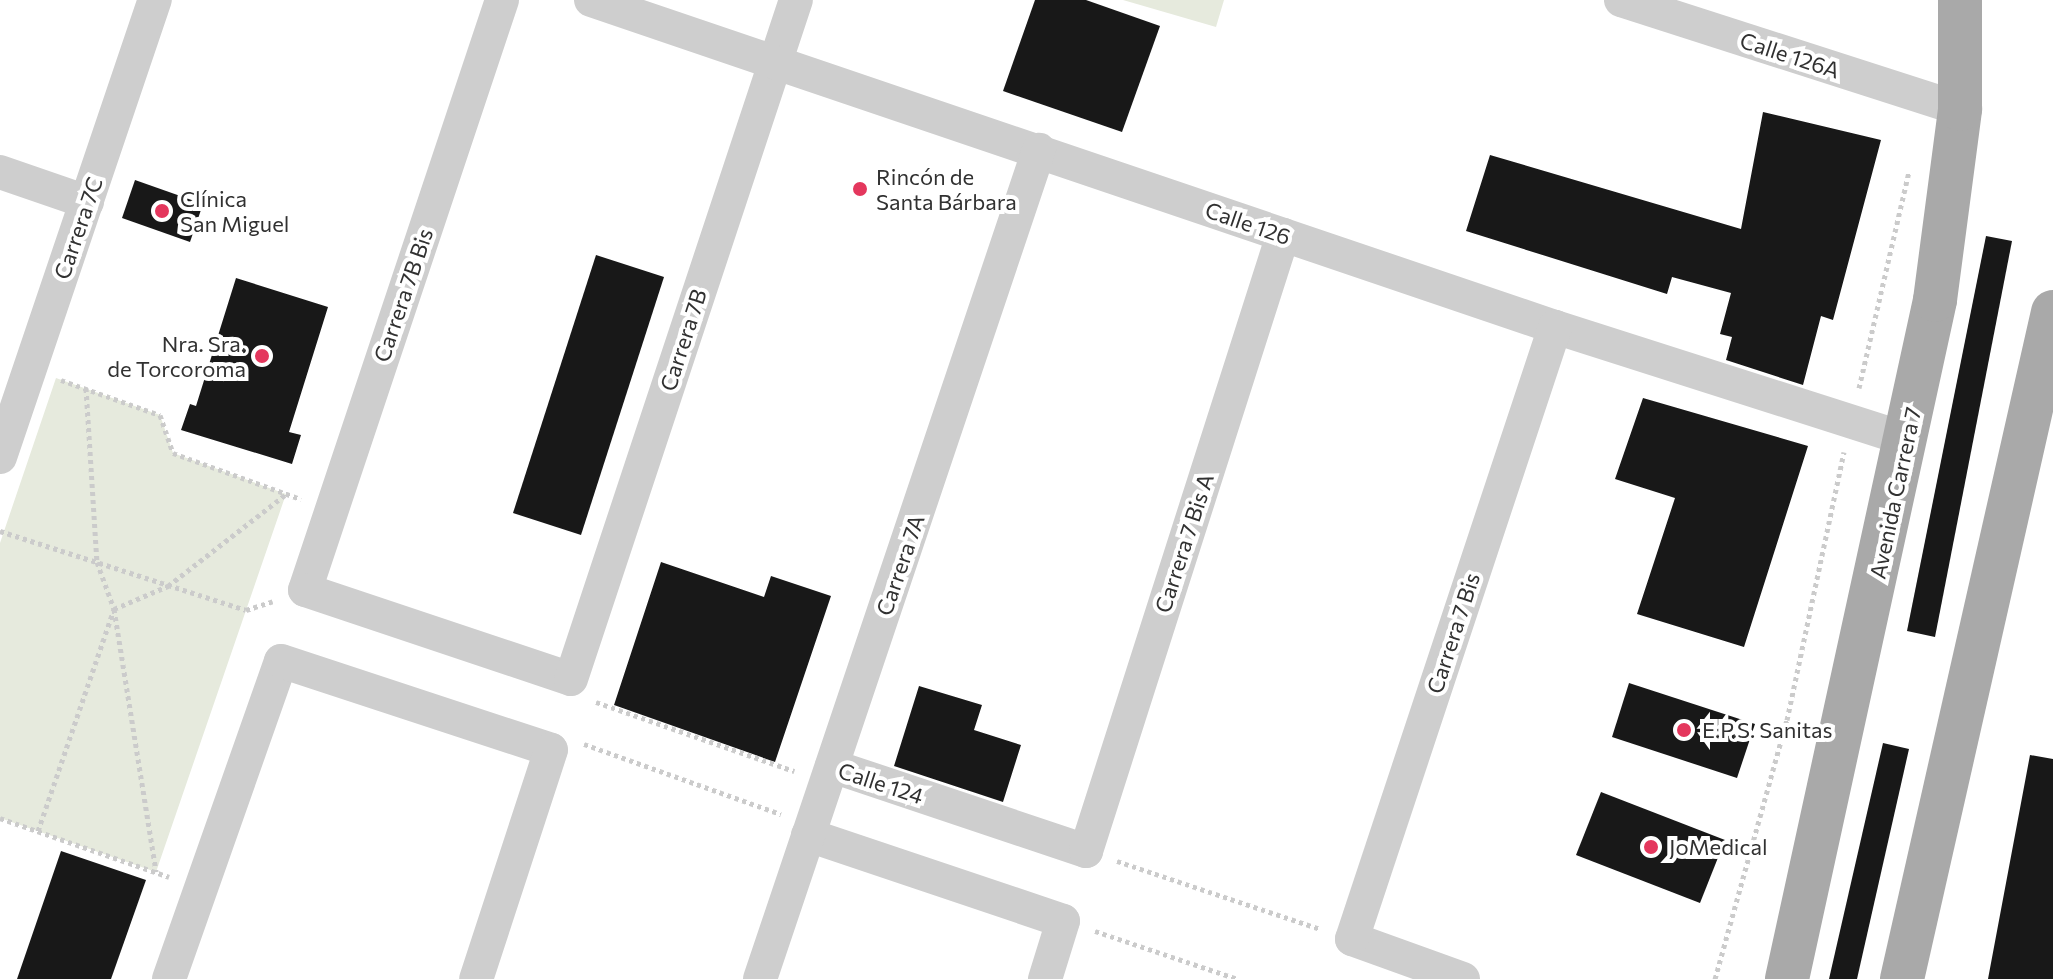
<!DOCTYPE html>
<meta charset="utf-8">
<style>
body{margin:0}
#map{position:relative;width:2053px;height:979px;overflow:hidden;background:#fff;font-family:Commissioner,sans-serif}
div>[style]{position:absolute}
.green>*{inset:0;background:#e6eadd}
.building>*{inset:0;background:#181818}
.path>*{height:5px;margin-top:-2.5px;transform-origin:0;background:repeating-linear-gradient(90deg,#cbcbcb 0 4px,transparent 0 8px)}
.minor>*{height:34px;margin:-17px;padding:0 17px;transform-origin:17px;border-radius:17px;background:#cecece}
.primary>*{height:44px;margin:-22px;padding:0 22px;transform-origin:22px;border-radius:22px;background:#a9a9a9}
.dots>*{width:22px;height:22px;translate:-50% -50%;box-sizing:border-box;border:4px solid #fff;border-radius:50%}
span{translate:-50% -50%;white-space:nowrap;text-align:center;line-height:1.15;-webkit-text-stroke:8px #fff;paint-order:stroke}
.street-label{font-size:22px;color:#313131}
.poi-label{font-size:22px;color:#313131}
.left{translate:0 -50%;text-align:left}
.right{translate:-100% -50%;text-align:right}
</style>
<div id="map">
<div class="green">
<i style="clip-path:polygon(1123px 0,1224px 0,1216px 27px)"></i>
<i style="clip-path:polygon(56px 378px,160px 415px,173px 453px,286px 494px,156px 872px,0 818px,0 543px)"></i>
</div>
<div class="building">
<i style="clip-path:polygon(1035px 0,1086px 0,1160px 26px,1122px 132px,1003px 91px)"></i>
<i style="clip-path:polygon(1763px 112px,1881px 140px,1833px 320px,1821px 316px,1803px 385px,1726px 360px,1732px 337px,1720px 334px,1731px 293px,1672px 277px,1667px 294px,1466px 231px,1490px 155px,1741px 229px)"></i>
<i style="clip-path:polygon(135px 180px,203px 204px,190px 242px,122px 218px)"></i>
<i style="clip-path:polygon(1986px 236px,2012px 241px,1935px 637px,1907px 631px)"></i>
<i style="clip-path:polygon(596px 255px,664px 277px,581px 535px,513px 513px)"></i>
<i style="clip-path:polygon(236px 278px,328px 307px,289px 432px,301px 435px,292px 464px,181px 430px,190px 404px,196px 406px)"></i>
<i style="clip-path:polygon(1643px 398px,1808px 446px,1744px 647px,1637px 614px,1675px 498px,1615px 479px)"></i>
<i style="clip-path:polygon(661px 562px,764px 597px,771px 576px,831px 596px,775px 762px,614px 705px)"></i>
<i style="clip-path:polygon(1629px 683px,1755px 724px,1737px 778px,1612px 737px)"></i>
<i style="clip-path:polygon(919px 686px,982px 705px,974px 730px,1021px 745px,1003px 802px,894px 766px)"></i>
<i style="clip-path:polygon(1883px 743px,1909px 749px,1857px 979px,1829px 979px)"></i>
<i style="clip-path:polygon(2030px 755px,2053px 759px,2053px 979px,1988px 979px)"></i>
<i style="clip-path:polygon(1601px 792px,1725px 840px,1700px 903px,1576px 855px)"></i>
<i style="clip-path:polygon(61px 851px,146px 880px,111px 979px,17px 979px)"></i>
</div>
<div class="path">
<i style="left:61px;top:380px;width:105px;rotate:19.5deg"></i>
<i style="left:160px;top:415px;width:40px;rotate:71.1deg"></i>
<i style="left:173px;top:453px;width:136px;rotate:19.8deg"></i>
<i style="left:86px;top:388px;width:174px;rotate:86.4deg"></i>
<i style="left:97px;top:562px;width:50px;rotate:70.1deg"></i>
<i style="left:114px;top:609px;width:266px;rotate:80.9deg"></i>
<i style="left:1859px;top:388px;width:222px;rotate:-77deg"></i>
<i style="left:0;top:531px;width:258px;rotate:17.8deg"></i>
<i style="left:246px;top:610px;width:28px;rotate:-18deg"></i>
<i style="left:596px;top:702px;width:210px;rotate:19.2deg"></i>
<i style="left:584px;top:744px;width:209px;rotate:19.6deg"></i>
<i style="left:0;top:818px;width:179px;rotate:19.2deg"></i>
<i style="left:38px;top:831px;width:235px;rotate:-71.1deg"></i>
<i style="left:114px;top:609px;width:59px;rotate:-23.1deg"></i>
<i style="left:168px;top:586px;width:150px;rotate:-37.9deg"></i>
<i style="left:1117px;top:861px;width:214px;rotate:18.5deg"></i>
<i style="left:1095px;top:931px;width:151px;rotate:18.6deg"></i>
<i style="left:1715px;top:979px;width:269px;rotate:-74.5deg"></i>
<i style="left:1787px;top:720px;width:274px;rotate:-78deg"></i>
</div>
<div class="minor">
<i style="left:502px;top:0;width:622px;rotate:108.46deg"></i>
<i style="left:305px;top:590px;width:280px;rotate:18.5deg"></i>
<i style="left:571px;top:679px;width:715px;rotate:-71.67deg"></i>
<i style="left:591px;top:0;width:1018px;rotate:18.74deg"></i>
<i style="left:1555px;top:327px;width:369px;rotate:17.7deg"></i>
<i style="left:1621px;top:0;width:356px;rotate:17.8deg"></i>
<i style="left:0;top:172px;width:92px;rotate:19deg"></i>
<i style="left:0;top:457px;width:483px;rotate:-71.3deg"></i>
<i style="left:832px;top:766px;width:268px;rotate:18.5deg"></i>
<i style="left:1086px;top:851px;width:647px;rotate:-72.27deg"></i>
<i style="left:808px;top:835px;width:269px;rotate:18.6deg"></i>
<i style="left:1063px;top:921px;width:61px;rotate:107.2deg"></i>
<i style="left:169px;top:979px;width:337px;rotate:-70.6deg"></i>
<i style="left:281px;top:661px;width:284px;rotate:18.2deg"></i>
<i style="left:551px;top:750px;width:241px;rotate:108.1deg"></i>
<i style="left:760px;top:979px;width:875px;rotate:-71.4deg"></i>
<i style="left:1463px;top:979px;width:118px;rotate:-160.2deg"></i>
<i style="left:1352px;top:939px;width:645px;rotate:-71.65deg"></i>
</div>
<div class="primary">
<i style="left:1787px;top:979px;width:695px;rotate:-77.7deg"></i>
<i style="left:1935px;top:300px;width:193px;rotate:-82.5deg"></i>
<i style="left:1960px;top:109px;width:109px;rotate:-90deg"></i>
<i style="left:1902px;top:979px;width:684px;rotate:-77.24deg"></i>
</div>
<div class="dots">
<i style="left:860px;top:189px;background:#e4375d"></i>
<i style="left:162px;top:211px;background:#e4375d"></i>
<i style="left:262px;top:356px;background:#e4375d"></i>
<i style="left:1684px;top:730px;background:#e4375d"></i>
<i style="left:1651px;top:847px;background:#e4375d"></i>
</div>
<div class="street-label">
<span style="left:1790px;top:55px;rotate:18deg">Calle 126A</span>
<span style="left:1248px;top:223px;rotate:19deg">Calle 126</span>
<span style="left:78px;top:228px;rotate:-71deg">Carrera 7C</span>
<span style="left:403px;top:295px;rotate:-71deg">Carrera 7B Bis</span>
<span style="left:683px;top:340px;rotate:-72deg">Carrera 7B</span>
<span style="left:1895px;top:493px;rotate:-78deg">Avenida Carrera 7</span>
<span style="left:1184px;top:543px;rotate:-72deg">Carrera 7 Bis A</span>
<span style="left:900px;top:565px;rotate:-71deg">Carrera 7A</span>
<span style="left:1453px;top:633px;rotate:-72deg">Carrera 7 Bis</span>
<span style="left:881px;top:783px;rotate:18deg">Calle 124</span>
</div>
<div class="poi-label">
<span class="left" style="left:876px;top:189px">Rincón de<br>Santa Bárbara</span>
<span class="left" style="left:180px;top:211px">Clínica<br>San Miguel</span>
<span class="right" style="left:246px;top:356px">Nra. Sra.<br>de Torcoroma</span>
<span class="left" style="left:1702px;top:730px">E.P.S. Sanitas</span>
<span class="left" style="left:1669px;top:847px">JoMedical</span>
</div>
</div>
